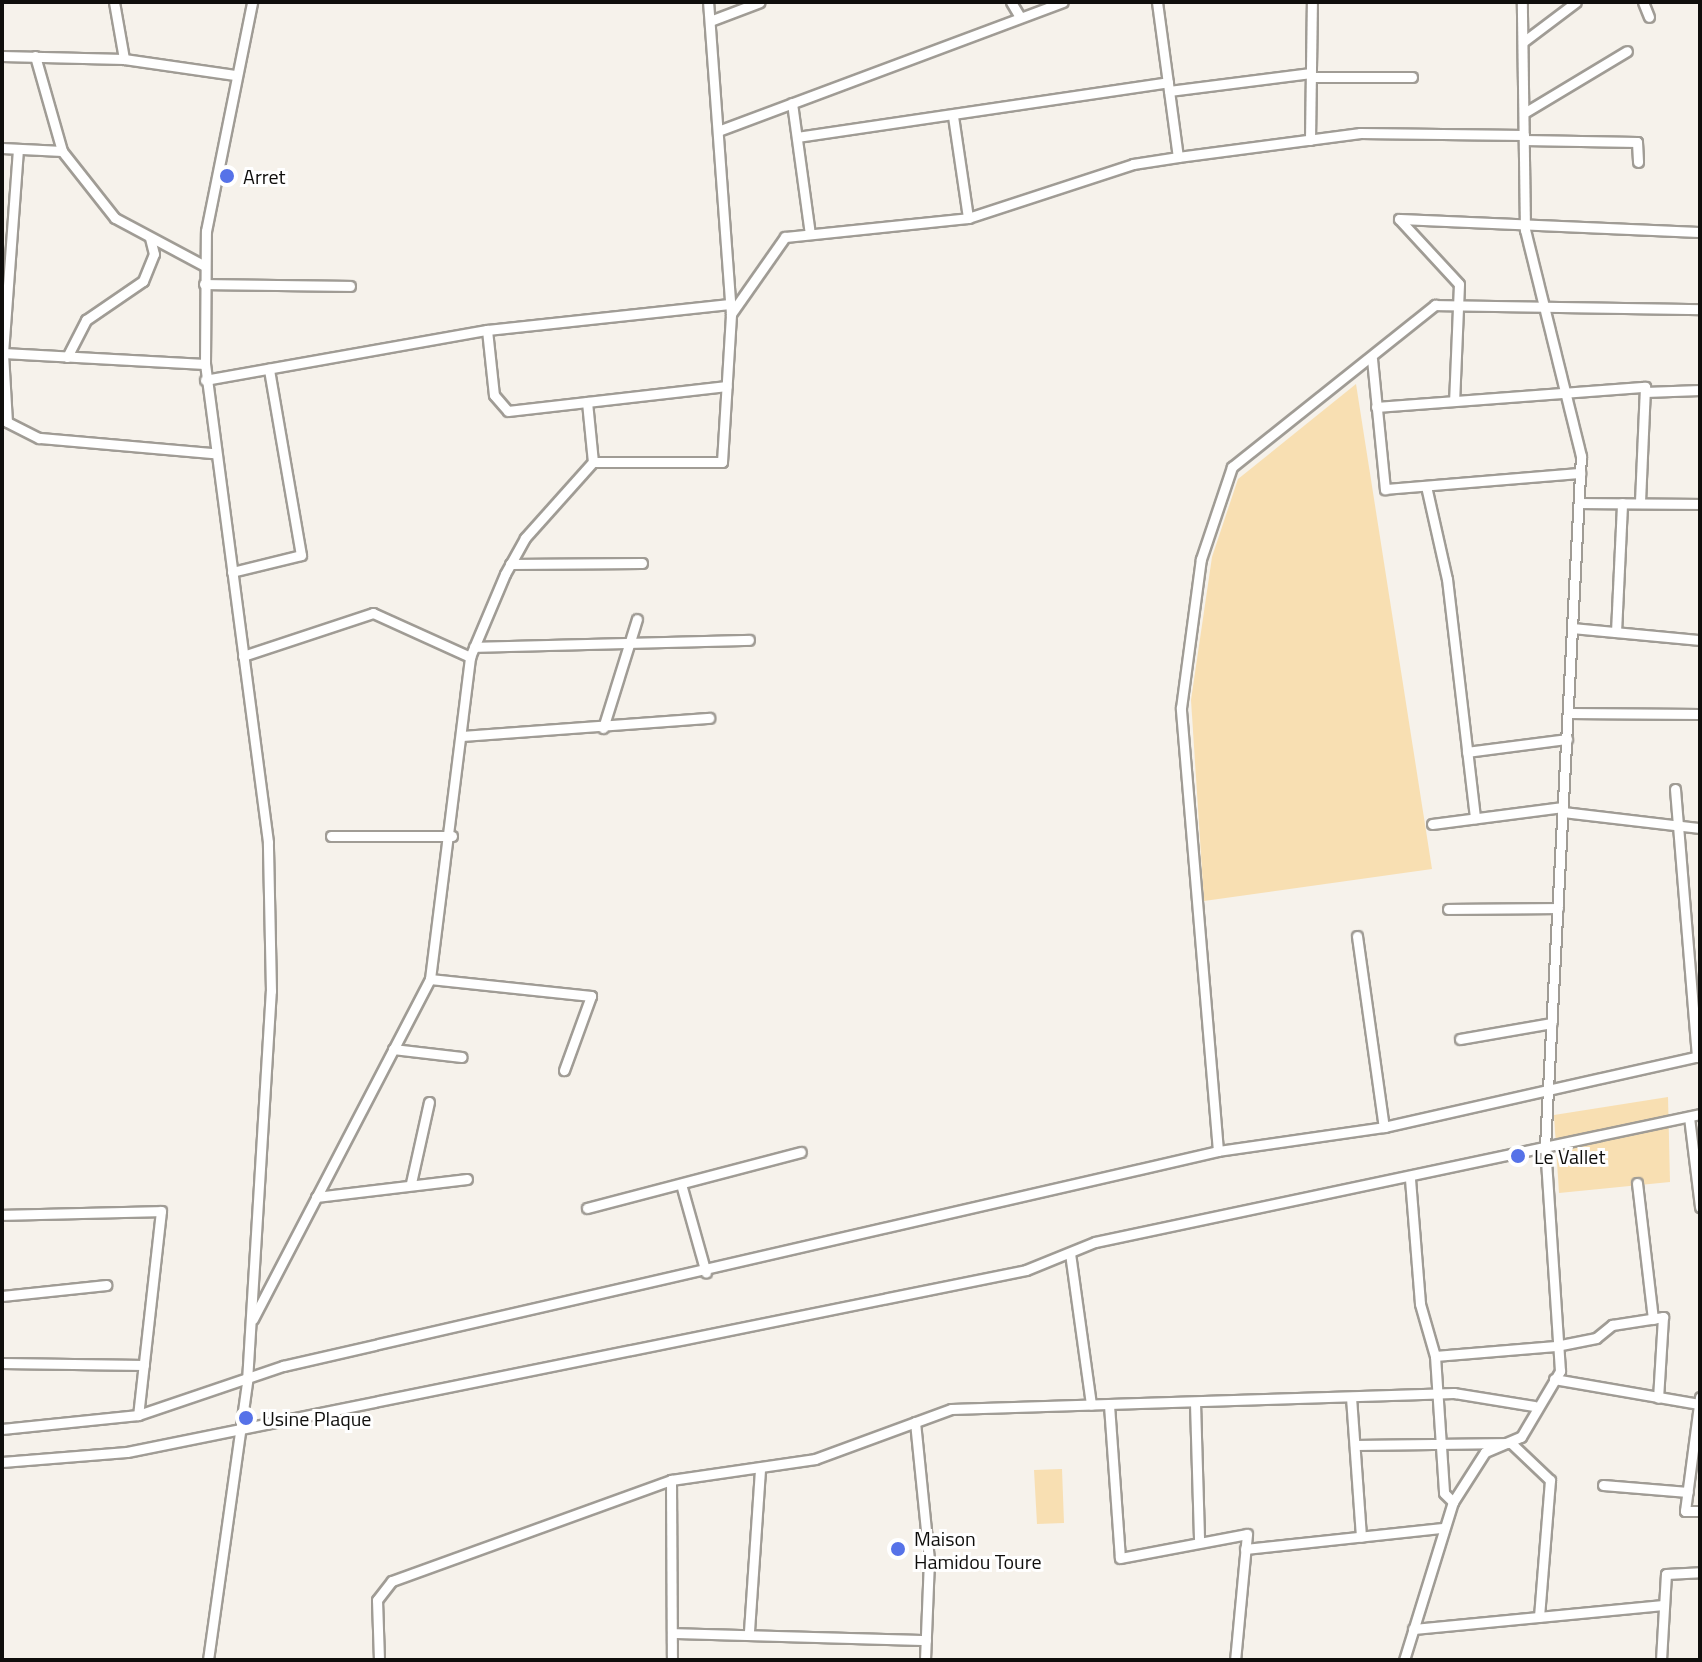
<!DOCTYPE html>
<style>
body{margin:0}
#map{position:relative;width:1702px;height:1662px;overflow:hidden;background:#f6f2eb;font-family:"Titillium Web",sans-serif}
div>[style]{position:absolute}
.green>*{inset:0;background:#f8dfb2}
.roads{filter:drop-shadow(2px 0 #a09c95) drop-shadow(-2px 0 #a09c95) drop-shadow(0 2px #a09c95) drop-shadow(0 -2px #a09c95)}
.minor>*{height:9px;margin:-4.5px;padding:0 4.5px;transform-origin:4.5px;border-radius:4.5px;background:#fff}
.dots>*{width:22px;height:22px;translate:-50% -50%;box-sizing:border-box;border:4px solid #fff;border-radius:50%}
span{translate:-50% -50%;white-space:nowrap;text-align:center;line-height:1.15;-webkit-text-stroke:6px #fff;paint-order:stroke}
.poi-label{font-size:20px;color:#0f0e0c}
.left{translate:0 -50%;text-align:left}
.frame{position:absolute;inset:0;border:4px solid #0f0e0c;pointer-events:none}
</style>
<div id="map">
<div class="green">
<i style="clip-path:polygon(1356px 384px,1432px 869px,1204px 901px,1191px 700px,1212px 557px,1238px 479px)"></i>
<i style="clip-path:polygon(1668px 1097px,1670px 1182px,1559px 1193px,1554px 1115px)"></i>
<i style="clip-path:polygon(1062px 1469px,1064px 1523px,1037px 1524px,1034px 1470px)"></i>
</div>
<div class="roads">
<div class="minor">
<i style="left:114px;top:2px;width:58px;rotate:80deg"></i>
<i style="left:1011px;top:2px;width:17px;rotate:59deg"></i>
<i style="left:1157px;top:2px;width:156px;rotate:82.3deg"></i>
<i style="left:1643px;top:2px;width:16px;rotate:68deg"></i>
<i style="left:710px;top:21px;width:53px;rotate:-20.8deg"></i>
<i style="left:1523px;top:42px;width:66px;rotate:-37deg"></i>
<i style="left:2px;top:56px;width:122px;rotate:1.4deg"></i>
<i style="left:124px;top:59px;width:112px;rotate:8.2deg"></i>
<i style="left:35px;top:56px;width:99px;rotate:74.1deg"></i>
<i style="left:1311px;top:77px;width:101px"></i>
<i style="left:1169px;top:91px;width:143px;rotate:-7.2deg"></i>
<i style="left:792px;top:103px;width:132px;rotate:82.2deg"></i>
<i style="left:1524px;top:113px;width:120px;rotate:-31deg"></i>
<i style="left:953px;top:116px;width:103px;rotate:81.6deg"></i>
<i style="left:718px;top:131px;width:368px;rotate:-20.5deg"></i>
<i style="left:797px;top:137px;width:375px;rotate:-8.4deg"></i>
<i style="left:1310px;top:140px;width:138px;rotate:-89.2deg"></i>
<i style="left:1524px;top:140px;width:113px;rotate:1deg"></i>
<i style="left:1637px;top:142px;width:20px;rotate:87deg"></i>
<i style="left:2px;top:148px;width:60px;rotate:2.9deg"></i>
<i style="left:62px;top:151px;width:85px;rotate:51.7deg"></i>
<i style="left:115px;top:218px;width:100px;rotate:28.1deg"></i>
<i style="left:18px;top:149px;width:205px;rotate:94.2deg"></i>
<i style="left:3px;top:353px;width:69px;rotate:86.7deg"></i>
<i style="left:7px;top:422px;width:36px;rotate:27deg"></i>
<i style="left:39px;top:438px;width:174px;rotate:5deg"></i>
<i style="left:1399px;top:219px;width:301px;rotate:2.5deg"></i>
<i style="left:1399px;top:219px;width:88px;rotate:47.3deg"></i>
<i style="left:1459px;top:284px;width:117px;rotate:92.4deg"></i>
<i style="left:204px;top:284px;width:146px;rotate:0.8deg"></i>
<i style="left:731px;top:314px;width:94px;rotate:-55deg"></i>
<i style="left:785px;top:237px;width:184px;rotate:-5.9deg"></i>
<i style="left:968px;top:218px;width:174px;rotate:-18.1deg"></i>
<i style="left:1133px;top:164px;width:46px;rotate:-8.8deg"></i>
<i style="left:1178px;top:157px;width:184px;rotate:-7.5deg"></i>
<i style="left:1360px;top:133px;width:164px;rotate:0.7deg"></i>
<i style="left:487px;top:330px;width:65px;rotate:83.9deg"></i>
<i style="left:494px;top:395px;width:21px;rotate:49deg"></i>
<i style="left:508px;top:411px;width:220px;rotate:-6.5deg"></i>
<i style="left:3px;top:353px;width:202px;rotate:3.1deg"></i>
<i style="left:67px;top:357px;width:42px;rotate:-62.8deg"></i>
<i style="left:86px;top:320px;width:69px;rotate:-34.4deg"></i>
<i style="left:143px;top:281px;width:29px;rotate:-68deg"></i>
<i style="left:154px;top:254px;width:16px;rotate:-104deg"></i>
<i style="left:1372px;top:359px;width:131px;rotate:84.3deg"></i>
<i style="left:1385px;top:489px;width:196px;rotate:-4.7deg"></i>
<i style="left:205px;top:380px;width:286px;rotate:-10.1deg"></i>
<i style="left:487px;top:330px;width:244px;rotate:-6.1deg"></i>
<i style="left:1645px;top:392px;width:55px;rotate:-2.1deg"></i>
<i style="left:587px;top:402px;width:60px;rotate:84.3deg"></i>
<i style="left:1376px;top:407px;width:270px;rotate:-4.3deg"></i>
<i style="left:1645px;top:387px;width:116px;rotate:92.5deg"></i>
<i style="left:1426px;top:486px;width:95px;rotate:77.3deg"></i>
<i style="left:1447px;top:579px;width:241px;rotate:83.3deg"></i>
<i style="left:1579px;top:503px;width:121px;rotate:0.5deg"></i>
<i style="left:510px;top:564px;width:132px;rotate:-0.4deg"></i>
<i style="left:232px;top:572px;width:71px;rotate:-13.8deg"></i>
<i style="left:301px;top:555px;width:189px;rotate:-99.8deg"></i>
<i style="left:1572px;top:628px;width:129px;rotate:5.4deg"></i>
<i style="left:1616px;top:632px;width:129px;rotate:-87.3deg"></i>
<i style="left:474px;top:647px;width:275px;rotate:-1.5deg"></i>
<i style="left:243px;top:656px;width:137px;rotate:-18.3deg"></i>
<i style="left:373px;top:613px;width:107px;rotate:24.4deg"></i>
<i style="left:1568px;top:713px;width:132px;rotate:0.4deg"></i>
<i style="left:603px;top:728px;width:114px;rotate:-72.7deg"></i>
<i style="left:463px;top:736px;width:247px;rotate:-4.2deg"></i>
<i style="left:1467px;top:752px;width:101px;rotate:-7.4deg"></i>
<i style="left:1675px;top:789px;width:269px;rotate:85.3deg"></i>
<i style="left:1563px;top:812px;width:138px;rotate:6.7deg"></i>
<i style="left:1432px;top:824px;width:132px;rotate:-7.4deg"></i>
<i style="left:331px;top:836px;width:121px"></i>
<i style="left:1448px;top:909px;width:110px;rotate:-0.5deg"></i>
<i style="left:1357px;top:936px;width:193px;rotate:82deg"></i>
<i style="left:430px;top:979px;width:162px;rotate:6deg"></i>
<i style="left:591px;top:996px;width:79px;rotate:110deg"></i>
<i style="left:1460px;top:1039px;width:93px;rotate:-9.9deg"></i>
<i style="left:393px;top:1049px;width:69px;rotate:6.6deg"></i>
<i style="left:1689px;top:1117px;width:91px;rotate:83deg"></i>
<i style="left:1218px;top:1151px;width:445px;rotate:-94.8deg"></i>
<i style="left:1181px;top:708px;width:150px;rotate:-82.4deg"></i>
<i style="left:1201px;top:559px;width:97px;rotate:-71.4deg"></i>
<i style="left:1232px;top:467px;width:260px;rotate:-38.6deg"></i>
<i style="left:1435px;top:305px;width:265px;rotate:0.9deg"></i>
<i style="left:1410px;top:1179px;width:125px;rotate:85.4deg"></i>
<i style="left:1420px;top:1304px;width:54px;rotate:73.9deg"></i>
<i style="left:1435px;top:1356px;width:137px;rotate:86.2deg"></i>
<i style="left:1444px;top:1493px;width:13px;rotate:45deg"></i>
<i style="left:411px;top:1183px;width:83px;rotate:-77.5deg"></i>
<i style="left:1637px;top:1183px;width:137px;rotate:83.3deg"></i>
<i style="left:681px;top:1184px;width:92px;rotate:74.3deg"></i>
<i style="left:316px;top:1197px;width:152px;rotate:-6.8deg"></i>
<i style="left:587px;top:1208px;width:221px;rotate:-14.7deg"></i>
<i style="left:2px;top:1215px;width:159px;rotate:-1.4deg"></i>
<i style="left:161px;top:1211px;width:205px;rotate:96.4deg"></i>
<i style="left:1070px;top:1253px;width:153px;rotate:82.1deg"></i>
<i style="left:2px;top:1296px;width:105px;rotate:-6deg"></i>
<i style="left:253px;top:1319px;width:383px;rotate:-62.5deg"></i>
<i style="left:430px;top:979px;width:324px;rotate:-82.9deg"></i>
<i style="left:470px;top:657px;width:90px;rotate:-67.1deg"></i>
<i style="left:505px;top:574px;width:41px;rotate:-60.9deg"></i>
<i style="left:525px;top:538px;width:102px;rotate:-48.2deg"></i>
<i style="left:593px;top:462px;width:129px"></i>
<i style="left:722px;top:462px;width:148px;rotate:-86.5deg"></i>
<i style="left:731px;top:314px;width:313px;rotate:-94.2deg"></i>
<i style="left:1435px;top:1356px;width:121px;rotate:-4.7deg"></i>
<i style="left:1556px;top:1346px;width:41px;rotate:-11.3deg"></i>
<i style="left:1596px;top:1338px;width:21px;rotate:-39deg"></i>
<i style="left:1612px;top:1325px;width:52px;rotate:-8.9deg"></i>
<i style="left:1663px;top:1317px;width:81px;rotate:93.5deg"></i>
<i style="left:2px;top:1363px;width:142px;rotate:0.8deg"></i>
<i style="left:1554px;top:1379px;width:147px;rotate:9.8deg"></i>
<i style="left:1351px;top:1397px;width:140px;rotate:85.9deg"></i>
<i style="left:1700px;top:1397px;width:115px;rotate:97.5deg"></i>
<i style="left:1685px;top:1511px;width:15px"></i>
<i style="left:1195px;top:1403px;width:138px;rotate:88.3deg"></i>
<i style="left:1109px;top:1405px;width:153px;rotate:85.9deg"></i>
<i style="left:1120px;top:1558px;width:129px;rotate:-10.7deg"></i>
<i style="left:1247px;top:1534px;width:127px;rotate:95.4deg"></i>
<i style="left:915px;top:1422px;width:139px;rotate:84.2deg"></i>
<i style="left:929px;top:1560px;width:100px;rotate:92.3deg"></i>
<i style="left:2px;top:1429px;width:137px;rotate:-5.9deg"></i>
<i style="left:138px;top:1415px;width:153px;rotate:-18.7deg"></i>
<i style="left:283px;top:1366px;width:959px;rotate:-12.95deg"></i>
<i style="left:1218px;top:1151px;width:168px;rotate:-8.2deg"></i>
<i style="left:1384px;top:1127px;width:324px;rotate:-12.7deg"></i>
<i style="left:1355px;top:1445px;width:156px;rotate:-0.7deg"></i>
<i style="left:1511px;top:1443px;width:54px;rotate:43.5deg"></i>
<i style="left:1550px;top:1480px;width:137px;rotate:94.6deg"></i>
<i style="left:2px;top:1462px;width:125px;rotate:-4.6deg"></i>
<i style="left:127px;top:1452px;width:917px;rotate:-11.44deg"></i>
<i style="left:1026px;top:1270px;width:74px;rotate:-22.1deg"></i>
<i style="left:1095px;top:1242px;width:618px;rotate:-11.95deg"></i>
<i style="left:671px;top:1480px;width:180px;rotate:89.7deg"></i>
<i style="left:1603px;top:1485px;width:85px;rotate:4.7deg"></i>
<i style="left:1245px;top:1549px;width:199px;rotate:-6.1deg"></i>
<i style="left:1413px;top:1629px;width:252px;rotate:-5.5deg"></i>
<i style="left:749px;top:1631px;width:161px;rotate:-86.1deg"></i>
<i style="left:672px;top:1633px;width:254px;rotate:1.6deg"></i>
<i style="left:208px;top:1660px;width:282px;rotate:-82deg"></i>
<i style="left:247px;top:1381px;width:391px;rotate:-86.5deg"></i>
<i style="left:271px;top:991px;width:149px;rotate:-91.2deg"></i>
<i style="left:268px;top:842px;width:482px;rotate:-97.5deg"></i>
<i style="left:205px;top:364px;width:133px;rotate:-89.6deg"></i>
<i style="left:206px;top:231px;width:234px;rotate:-78.6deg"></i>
<i style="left:379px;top:1660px;width:60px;rotate:-91.9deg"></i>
<i style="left:377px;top:1600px;width:24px;rotate:-52deg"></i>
<i style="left:392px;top:1581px;width:297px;rotate:-19.9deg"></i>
<i style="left:671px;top:1480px;width:146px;rotate:-8.3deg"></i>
<i style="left:815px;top:1459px;width:145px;rotate:-20.2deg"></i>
<i style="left:951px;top:1409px;width:503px;rotate:-1.82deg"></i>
<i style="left:1454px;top:1393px;width:81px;rotate:9.2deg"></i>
<i style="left:1404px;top:1660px;width:165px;rotate:-72.8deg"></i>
<i style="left:1453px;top:1502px;width:59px;rotate:-57.4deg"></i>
<i style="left:1485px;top:1452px;width:39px;rotate:-23deg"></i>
<i style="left:1521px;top:1437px;width:77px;rotate:-59.4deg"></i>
<i style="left:1560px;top:1371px;width:225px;rotate:-93.8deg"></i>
<i style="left:1545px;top:1147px;width:692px;rotate:-87.02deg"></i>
<i style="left:1581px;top:456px;width:233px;rotate:-103.9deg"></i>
<i style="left:1525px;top:230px;width:228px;rotate:-90.8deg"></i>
<i style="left:1661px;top:1660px;width:86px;rotate:-86.7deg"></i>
<i style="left:1666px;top:1574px;width:34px;rotate:-3deg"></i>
</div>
</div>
<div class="dots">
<i style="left:227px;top:176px;background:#5672e8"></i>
<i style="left:1518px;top:1156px;background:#5672e8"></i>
<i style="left:246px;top:1418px;background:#5672e8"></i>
<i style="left:898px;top:1549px;background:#5672e8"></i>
</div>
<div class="poi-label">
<span class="left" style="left:243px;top:176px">Arret</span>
<span class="left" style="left:1534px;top:1156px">Le Vallet</span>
<span class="left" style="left:262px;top:1418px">Usine Plaque</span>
<span class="left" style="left:914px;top:1550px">Maison<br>Hamidou Toure</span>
</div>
<div class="frame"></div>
</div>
